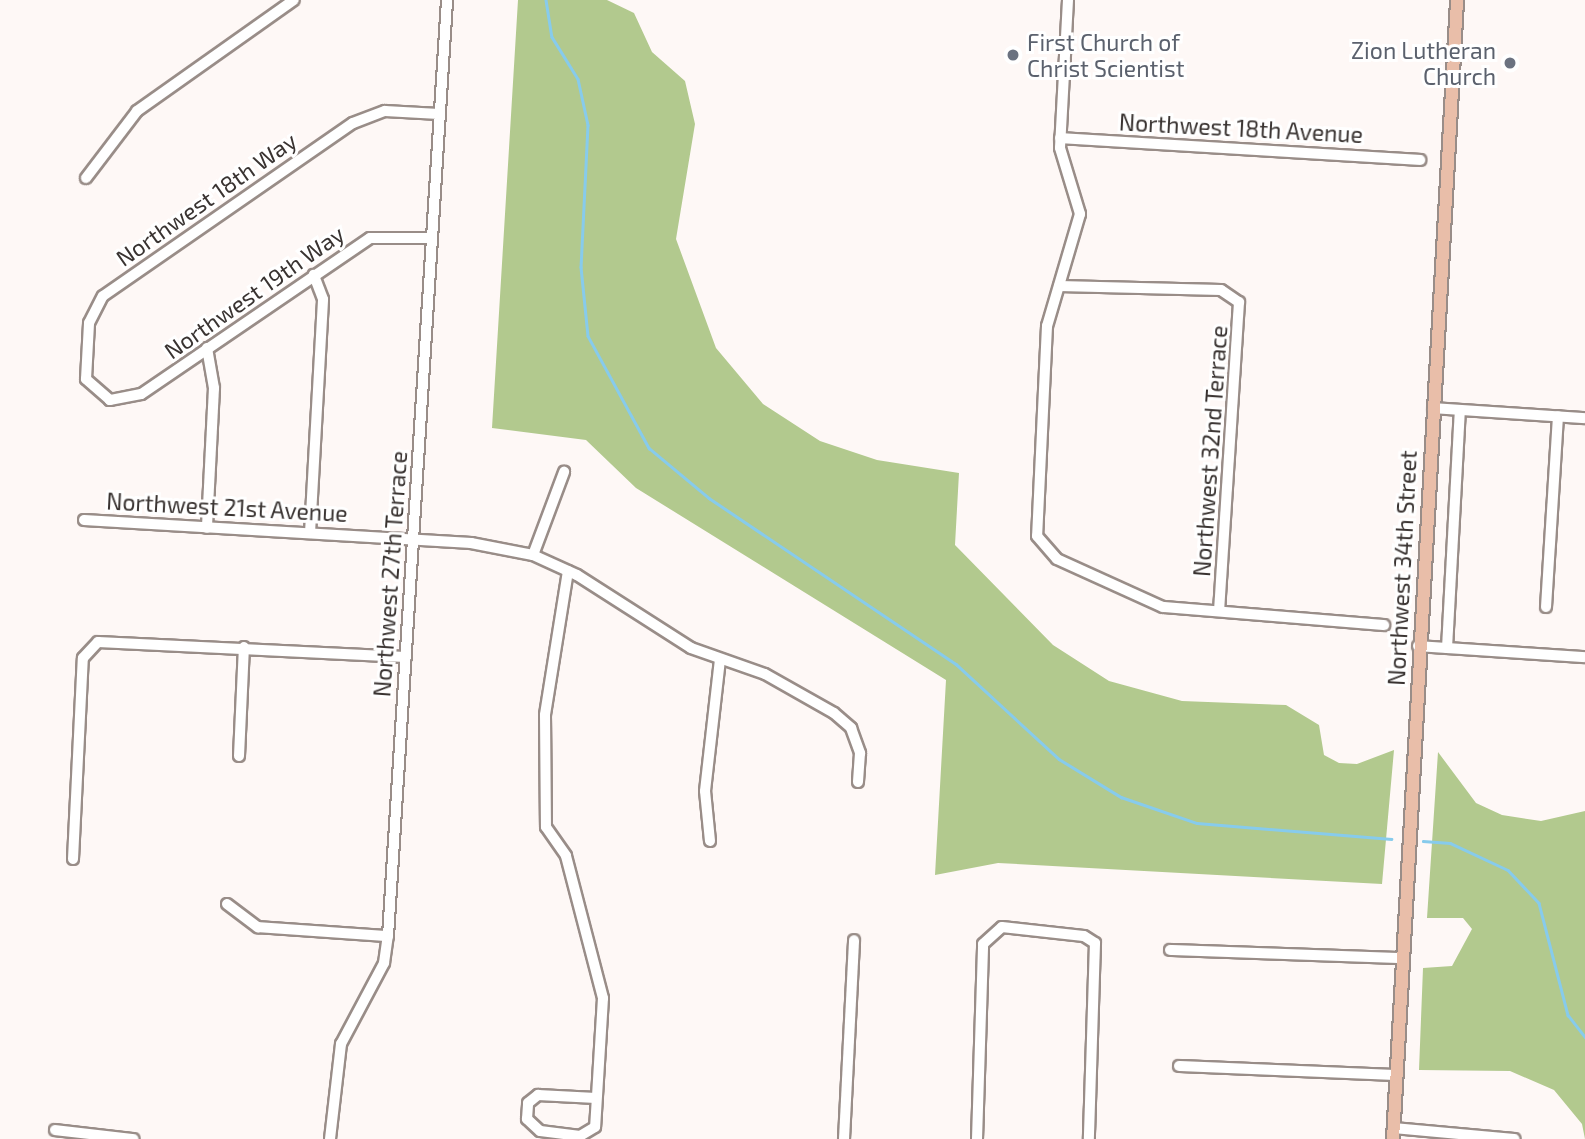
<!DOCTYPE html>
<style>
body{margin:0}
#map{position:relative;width:1585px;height:1139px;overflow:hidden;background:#fef8f6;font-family:"Exo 2",sans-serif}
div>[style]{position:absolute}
.forest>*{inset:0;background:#b2c98e}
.stream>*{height:2.5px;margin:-1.25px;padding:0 1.25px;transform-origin:1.25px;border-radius:1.25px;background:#87cbec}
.roads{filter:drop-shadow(2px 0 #998d88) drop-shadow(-2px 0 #998d88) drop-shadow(0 2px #998d88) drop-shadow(0 -2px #998d88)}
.minor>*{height:10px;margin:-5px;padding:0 5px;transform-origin:5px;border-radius:5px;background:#fff}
.major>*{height:12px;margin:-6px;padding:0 6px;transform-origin:6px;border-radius:6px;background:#e9bea9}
.dots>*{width:19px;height:19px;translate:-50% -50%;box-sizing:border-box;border:4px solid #fff;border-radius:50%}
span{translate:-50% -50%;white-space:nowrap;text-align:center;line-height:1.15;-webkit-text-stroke:6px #fff;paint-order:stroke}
.worship-label{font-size:23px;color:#5b616d}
.left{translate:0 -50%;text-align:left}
.right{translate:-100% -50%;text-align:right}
.street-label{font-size:23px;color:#393331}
</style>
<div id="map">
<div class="forest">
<i style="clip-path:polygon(518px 0,607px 0,634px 13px,652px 52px,685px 81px,695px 124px,676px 239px,716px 348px,763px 404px,820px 441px,877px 460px,959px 473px,955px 545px,1053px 645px,1109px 681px,1182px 701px,1286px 705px,1319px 725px,1324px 755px,1339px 763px,1357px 764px,1394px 750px,1382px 884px,998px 863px,935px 875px,946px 680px,636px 488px,586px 440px,492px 428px)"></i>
<i style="clip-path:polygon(1438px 752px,1476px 803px,1502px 815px,1541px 821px,1585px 811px,1585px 1139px,1582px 1124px,1554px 1090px,1510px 1071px,1419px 1070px,1423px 968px,1452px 966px,1472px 929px,1463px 918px,1427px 918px)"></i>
</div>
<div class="stream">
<i style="left:546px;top:0;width:37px;rotate:81deg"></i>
<i style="left:552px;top:37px;width:49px;rotate:58.2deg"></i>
<i style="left:578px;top:79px;width:47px;rotate:77.7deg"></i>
<i style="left:588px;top:125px;width:142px;rotate:92.8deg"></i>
<i style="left:581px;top:267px;width:69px;rotate:84.2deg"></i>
<i style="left:588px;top:336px;width:128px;rotate:61.4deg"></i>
<i style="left:649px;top:448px;width:78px;rotate:39.8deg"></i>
<i style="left:709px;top:498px;width:298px;rotate:33.9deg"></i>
<i style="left:956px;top:664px;width:140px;rotate:42.7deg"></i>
<i style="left:1059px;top:759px;width:73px;rotate:31.5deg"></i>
<i style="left:1121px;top:797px;width:80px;rotate:18.9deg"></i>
<i style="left:1197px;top:823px;width:195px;rotate:4.7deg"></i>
<i style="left:1423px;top:841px;width:27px;rotate:4deg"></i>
<i style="left:1450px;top:843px;width:64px;rotate:25deg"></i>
<i style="left:1508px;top:870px;width:45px;rotate:46.8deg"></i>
<i style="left:1539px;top:903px;width:116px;rotate:75.5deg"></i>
<i style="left:1568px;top:1015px;width:28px;rotate:52deg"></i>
</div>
<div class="roads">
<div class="minor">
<i style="left:1068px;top:0;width:148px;rotate:93.1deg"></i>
<i style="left:1060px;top:148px;width:69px;rotate:73.1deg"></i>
<i style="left:1080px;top:214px;width:117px;rotate:106.4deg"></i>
<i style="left:1047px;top:326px;width:210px;rotate:92.7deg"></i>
<i style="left:1037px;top:536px;width:30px;rotate:49deg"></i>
<i style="left:1057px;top:559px;width:116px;rotate:24.4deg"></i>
<i style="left:1163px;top:607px;width:222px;rotate:4.7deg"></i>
<i style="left:1060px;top:138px;width:361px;rotate:3.5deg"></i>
<i style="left:86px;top:178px;width:84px;rotate:-52.7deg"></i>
<i style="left:137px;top:111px;width:192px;rotate:-35.3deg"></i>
<i style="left:432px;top:238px;width:62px;rotate:180deg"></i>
<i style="left:370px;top:238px;width:277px;rotate:145.7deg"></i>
<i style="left:141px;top:394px;width:32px;rotate:169deg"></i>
<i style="left:110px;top:400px;width:32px;rotate:-139deg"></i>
<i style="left:86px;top:379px;width:56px;rotate:-86.9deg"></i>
<i style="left:89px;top:323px;width:30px;rotate:-63deg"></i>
<i style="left:103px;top:296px;width:304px;rotate:-34.7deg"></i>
<i style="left:353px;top:123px;width:34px;rotate:-21deg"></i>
<i style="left:385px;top:111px;width:54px;rotate:3.2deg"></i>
<i style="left:1059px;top:286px;width:162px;rotate:1.4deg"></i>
<i style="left:1221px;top:290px;width:22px;rotate:34deg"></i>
<i style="left:1239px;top:302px;width:309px;rotate:93.7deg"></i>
<i style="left:207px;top:348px;width:41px;rotate:80.1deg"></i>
<i style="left:214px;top:388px;width:140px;rotate:92.9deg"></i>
<i style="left:1433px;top:408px;width:152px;rotate:3.8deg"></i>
<i style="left:84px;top:520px;width:388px;rotate:3.4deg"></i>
<i style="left:471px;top:543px;width:63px;rotate:11deg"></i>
<i style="left:533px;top:555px;width:48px;rotate:24.4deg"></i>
<i style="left:577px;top:575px;width:135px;rotate:32.6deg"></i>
<i style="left:691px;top:648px;width:78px;rotate:19.4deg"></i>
<i style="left:765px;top:674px;width:79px;rotate:29.5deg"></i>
<i style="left:834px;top:713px;width:23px;rotate:41deg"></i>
<i style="left:851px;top:728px;width:27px;rotate:70deg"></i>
<i style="left:860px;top:753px;width:29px;rotate:94deg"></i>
<i style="left:310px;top:533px;width:234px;rotate:-86.8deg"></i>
<i style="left:323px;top:299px;width:26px;rotate:-111deg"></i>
<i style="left:533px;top:555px;width:89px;rotate:-69.5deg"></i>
<i style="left:568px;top:571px;width:146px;rotate:99.1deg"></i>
<i style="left:545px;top:715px;width:112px;rotate:89.5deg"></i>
<i style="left:546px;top:827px;width:35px;rotate:55deg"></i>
<i style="left:566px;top:856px;width:147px;rotate:75.4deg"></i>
<i style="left:603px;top:998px;width:129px;rotate:93.5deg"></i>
<i style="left:595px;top:1127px;width:17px;rotate:149deg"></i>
<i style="left:580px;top:1136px;width:40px;rotate:-172.9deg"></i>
<i style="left:540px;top:1131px;width:18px;rotate:-137deg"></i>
<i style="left:527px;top:1119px;width:16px;rotate:-86deg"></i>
<i style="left:528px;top:1103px;width:13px;rotate:-39deg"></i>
<i style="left:538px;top:1095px;width:58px;rotate:3deg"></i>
<i style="left:1546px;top:607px;width:191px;rotate:-86.4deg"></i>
<i style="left:1418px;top:646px;width:167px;rotate:3.8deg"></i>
<i style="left:1447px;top:648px;width:238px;rotate:-86.9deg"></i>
<i style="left:239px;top:756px;width:109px;rotate:-87.4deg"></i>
<i style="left:710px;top:841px;width:50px;rotate:-95.7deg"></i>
<i style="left:705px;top:791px;width:133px;rotate:-83.5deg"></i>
<i style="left:73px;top:859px;width:201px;rotate:-87.2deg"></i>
<i style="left:83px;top:658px;width:22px;rotate:-47deg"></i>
<i style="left:98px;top:642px;width:308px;rotate:2.8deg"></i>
<i style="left:227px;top:904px;width:39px;rotate:37deg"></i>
<i style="left:258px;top:927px;width:130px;rotate:4deg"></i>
<i style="left:1170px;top:950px;width:230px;rotate:2deg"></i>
<i style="left:1179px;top:1066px;width:217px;rotate:2.4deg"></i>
<i style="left:1393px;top:1128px;width:122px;rotate:5.2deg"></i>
<i style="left:55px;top:1130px;width:79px;rotate:6.6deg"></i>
<i style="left:330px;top:1139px;width:96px;rotate:-83.4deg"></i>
<i style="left:341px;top:1044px;width:92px;rotate:-62deg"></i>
<i style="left:384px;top:963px;width:27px;rotate:-82deg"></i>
<i style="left:388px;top:936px;width:938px;rotate:-86.39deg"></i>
<i style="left:844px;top:1139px;width:199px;rotate:-87.1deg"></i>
<i style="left:977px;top:1139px;width:195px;rotate:-88.2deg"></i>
<i style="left:983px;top:944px;width:25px;rotate:-42deg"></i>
<i style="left:1002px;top:927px;width:82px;rotate:6.3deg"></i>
<i style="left:1084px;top:936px;width:13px;rotate:32deg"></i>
<i style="left:1095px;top:943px;width:196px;rotate:91.8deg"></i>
</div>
<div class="major">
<i style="left:1393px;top:1139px;width:1141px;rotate:-86.78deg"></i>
</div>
</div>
<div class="dots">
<i style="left:1013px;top:55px;background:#6b7280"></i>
<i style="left:1510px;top:63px;background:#6b7280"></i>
</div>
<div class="worship-label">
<span class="left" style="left:1027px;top:55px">First Church of<br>Christ Scientist</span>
<span class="right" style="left:1496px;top:63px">Zion Lutheran<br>Church</span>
</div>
<div class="street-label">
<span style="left:1241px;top:128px;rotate:3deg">Northwest 18th Avenue</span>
<span style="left:206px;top:199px;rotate:-35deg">Northwest 18th Way</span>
<span style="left:254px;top:292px;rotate:-35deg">Northwest 19th Way</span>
<span style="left:1210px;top:451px;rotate:-86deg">Northwest 32nd Terrace</span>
<span style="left:227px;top:507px;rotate:3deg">Northwest 21st Avenue</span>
<span style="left:1402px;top:568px;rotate:-87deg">Northwest 34th Street</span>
<span style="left:390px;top:574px;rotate:-86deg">Northwest 27th Terrace</span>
</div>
</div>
